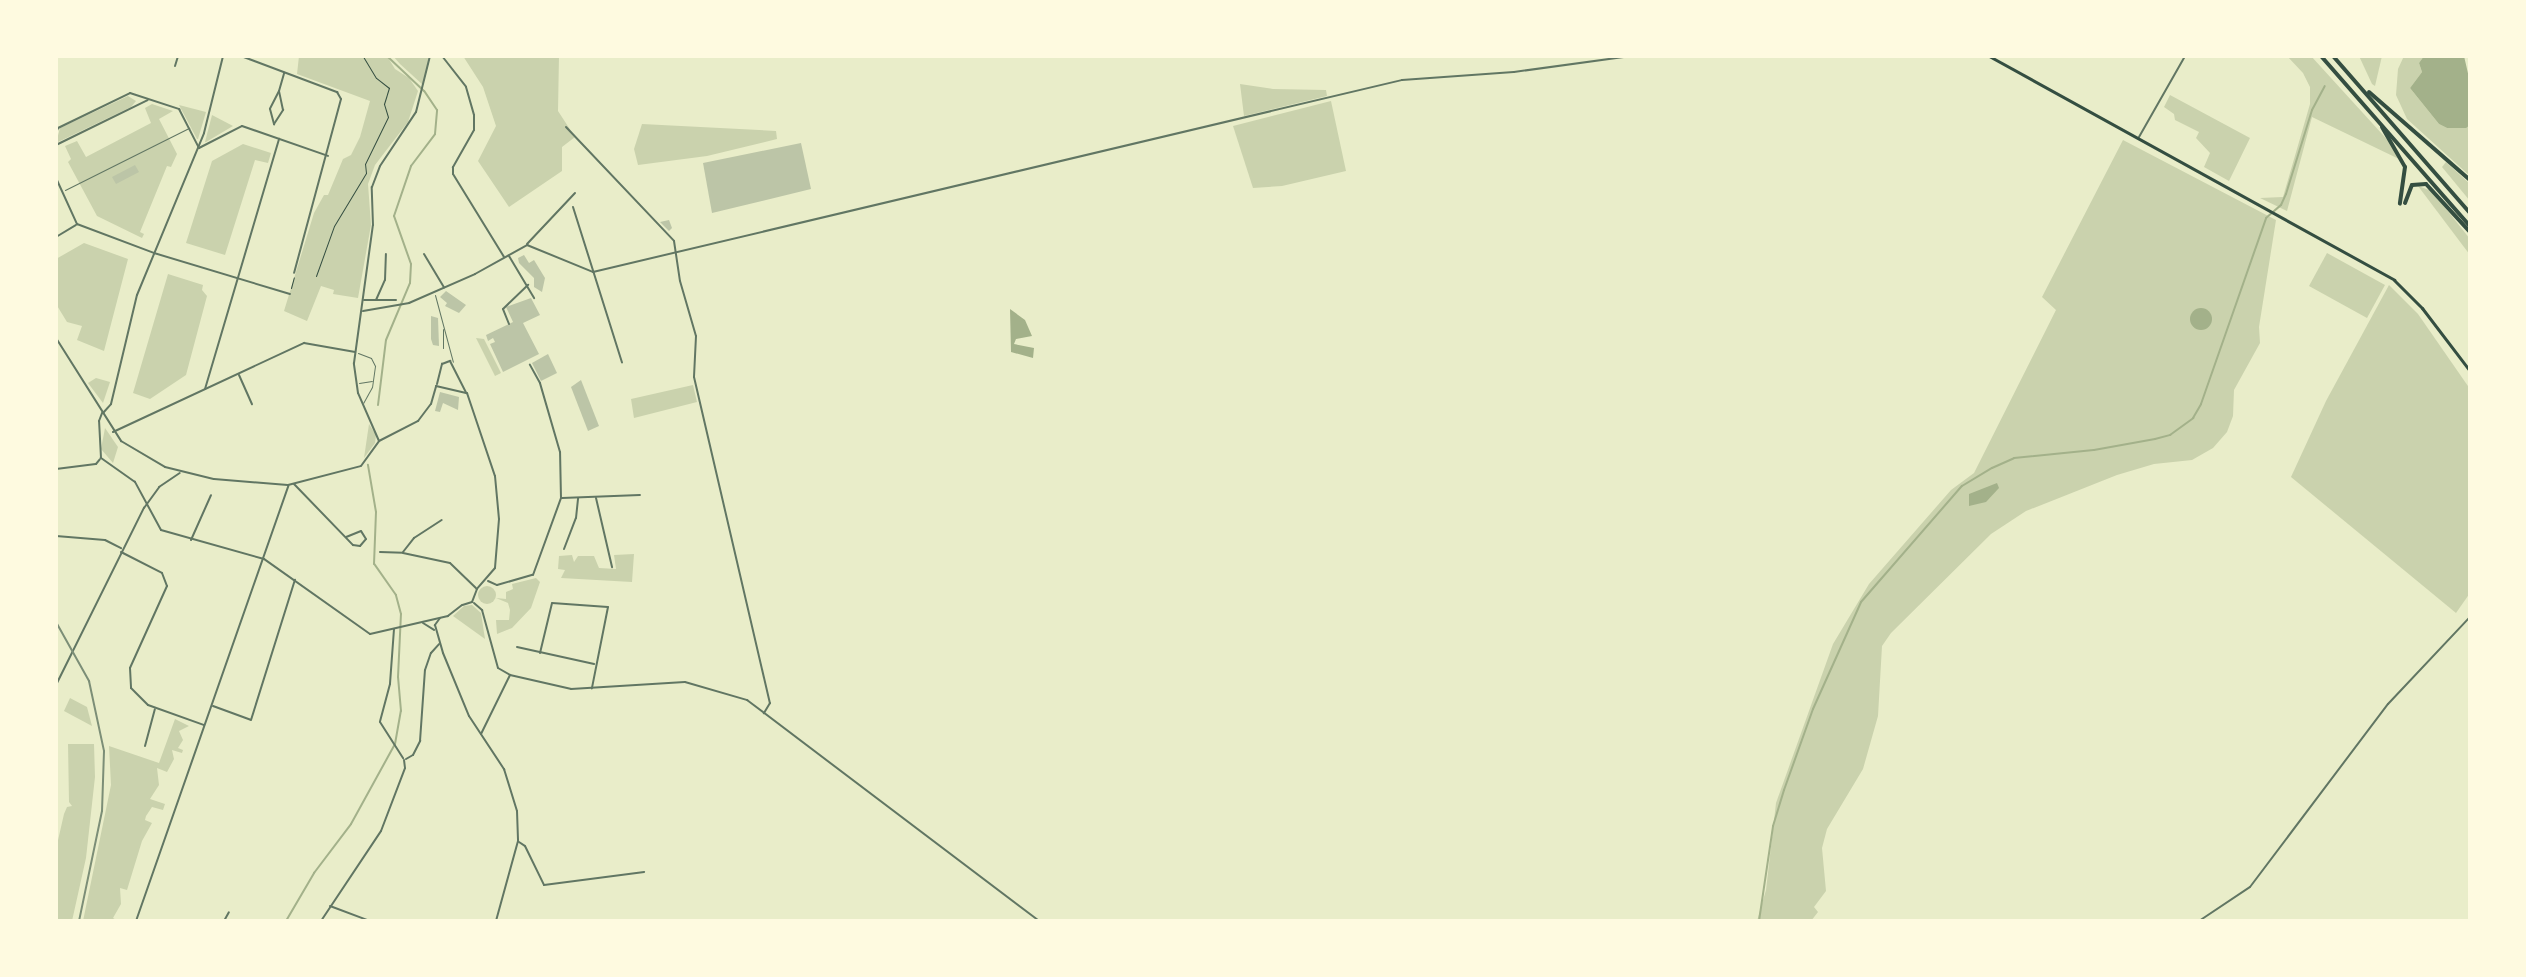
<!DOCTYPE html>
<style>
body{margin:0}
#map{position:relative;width:2526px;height:977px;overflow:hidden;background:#e9edc9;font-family:Ubuntu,sans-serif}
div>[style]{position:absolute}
.green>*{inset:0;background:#cad2ad}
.round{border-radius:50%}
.water>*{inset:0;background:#a3b18a}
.stream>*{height:2px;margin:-1px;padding:0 1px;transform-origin:1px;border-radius:1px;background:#a3b18a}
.building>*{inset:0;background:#bcc5a7}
.path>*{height:1px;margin:-0.5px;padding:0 0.5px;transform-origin:0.5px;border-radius:0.5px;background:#344e41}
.service>*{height:1px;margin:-0.5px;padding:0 0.5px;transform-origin:0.5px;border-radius:0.5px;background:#617663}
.pedestrian>*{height:1px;margin:-0.5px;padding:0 0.5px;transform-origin:0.5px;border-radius:0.5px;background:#617663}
.minor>*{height:2px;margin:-1px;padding:0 1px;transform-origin:1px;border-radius:1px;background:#617663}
.tertiary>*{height:2px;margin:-1px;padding:0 1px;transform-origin:1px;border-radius:1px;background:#617663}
.secondary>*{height:3px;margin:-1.5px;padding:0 1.5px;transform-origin:1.5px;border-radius:1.5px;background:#344e41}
.motorway>*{height:4px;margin:-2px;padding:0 2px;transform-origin:2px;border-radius:2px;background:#344e41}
.rail>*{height:2px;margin:-1px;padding:0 1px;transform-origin:1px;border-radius:1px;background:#7c8e77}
span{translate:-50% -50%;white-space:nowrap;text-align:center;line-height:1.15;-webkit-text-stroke:6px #fefae0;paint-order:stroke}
.frame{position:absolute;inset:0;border:58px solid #fefae0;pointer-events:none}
</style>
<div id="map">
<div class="green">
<i style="clip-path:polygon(299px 56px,387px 56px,395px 69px,409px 78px,418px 91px,408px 122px,375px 165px,368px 184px,371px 225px,358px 298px,333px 294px,334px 290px,321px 286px,307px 321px,284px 311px,314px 213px,324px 195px,328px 195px,343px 159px,351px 155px,360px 137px,370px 101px,297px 74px)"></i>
<i style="clip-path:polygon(393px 56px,430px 56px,423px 85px,400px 64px)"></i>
<i style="clip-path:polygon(463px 56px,559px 56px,558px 111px,575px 137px,562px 147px,562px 171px,509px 207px,478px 161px,496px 126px,483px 87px)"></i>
<i style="clip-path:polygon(2287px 56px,2311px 56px,2393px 146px,2399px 159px,2312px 117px,2287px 211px,2260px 198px,2283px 197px,2310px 104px,2310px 87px,2303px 73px)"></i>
<i style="clip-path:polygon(2359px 56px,2382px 56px,2375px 86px,2372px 84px)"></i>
<i style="clip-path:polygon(2404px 56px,2424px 56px,2419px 63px,2422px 72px,2410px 88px,2439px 124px,2447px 128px,2470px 125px,2470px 176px,2407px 119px,2396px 95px,2398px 69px)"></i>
<i style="clip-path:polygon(1240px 84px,1273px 89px,1326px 90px,1327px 96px,1244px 116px)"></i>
<i style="clip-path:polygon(2170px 95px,2250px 138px,2229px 181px,2204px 167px,2210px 153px,2196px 138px,2199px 132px,2175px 120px,2174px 114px,2164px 107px)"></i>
<i style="clip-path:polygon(128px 96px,136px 101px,131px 107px,56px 143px,60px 128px)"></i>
<i style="clip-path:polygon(1331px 101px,1346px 171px,1282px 186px,1253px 188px,1233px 126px)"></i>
<i style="clip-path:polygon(152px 104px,173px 111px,159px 119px,177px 154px,171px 167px,167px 166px,140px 232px,144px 234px,142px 238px,97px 216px,68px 162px,71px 159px,65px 146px,77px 141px,86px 157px,151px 123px,145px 108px)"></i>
<i style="clip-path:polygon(179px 105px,206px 112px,198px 139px,197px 139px)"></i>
<i style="clip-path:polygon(212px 115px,233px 126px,206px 142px,205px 142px)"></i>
<i style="clip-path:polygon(642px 124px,776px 131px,777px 139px,707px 156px,638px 165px,634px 149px)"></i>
<i style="clip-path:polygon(2123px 140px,2276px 220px,2259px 327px,2260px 343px,2234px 390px,2233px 416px,2227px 432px,2213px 448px,2192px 460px,2154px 464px,2117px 475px,2026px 511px,1991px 534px,1891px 633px,1882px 646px,1878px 716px,1863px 769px,1827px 829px,1822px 848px,1826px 891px,1814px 907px,1818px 912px,1811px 921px,1757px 921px,1766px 890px,1776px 803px,1833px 644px,1869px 584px,1951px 490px,1974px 473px,2056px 310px,2042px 297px)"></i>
<i style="clip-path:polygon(243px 144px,271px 153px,268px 163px,255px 160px,225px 255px,186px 243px,212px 161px)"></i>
<i style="clip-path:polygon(2446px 162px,2470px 184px,2470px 201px,2442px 167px)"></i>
<i style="clip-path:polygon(2418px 186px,2432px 191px,2470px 239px,2470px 255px)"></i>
<i style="clip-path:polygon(84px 243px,128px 259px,104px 351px,77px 340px,82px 326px,67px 322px,56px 304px,56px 259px)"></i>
<i style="clip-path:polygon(2327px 253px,2385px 285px,2367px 318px,2309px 286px)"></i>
<i style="clip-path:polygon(168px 274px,203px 285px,202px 290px,207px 296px,186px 375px,150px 399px,133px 393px)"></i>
<i style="clip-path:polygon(2389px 285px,2418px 314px,2470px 389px,2470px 593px,2456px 613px,2291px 477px,2326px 401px)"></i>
<i style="clip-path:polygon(476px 338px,484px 339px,501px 373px,495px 376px)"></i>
<i style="clip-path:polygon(96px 378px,110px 382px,103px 403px,88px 383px)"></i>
<i style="clip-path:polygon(693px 385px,697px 402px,634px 418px,631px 399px)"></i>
<i style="clip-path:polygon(369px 424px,376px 435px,375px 443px,364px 458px)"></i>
<i style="clip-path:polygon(105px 428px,118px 447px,113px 463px,101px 449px)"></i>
<i style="clip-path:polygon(634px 554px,632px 582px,561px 578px,565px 570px,558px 569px,559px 556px,572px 555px,574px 562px,578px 556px,594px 556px,599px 568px,616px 569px,614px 555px)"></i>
<i style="clip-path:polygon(536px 578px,540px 582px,531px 608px,512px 628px,497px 634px,496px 620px,509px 620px,510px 610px,508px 603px,496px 598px,506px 599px,506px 592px,513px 589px,512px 584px)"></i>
<i class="round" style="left:478px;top:586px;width:18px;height:18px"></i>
<i style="clip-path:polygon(472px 605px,481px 613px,485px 639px,453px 616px,464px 606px)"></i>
<i style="clip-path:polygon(70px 698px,87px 707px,92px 726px,64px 711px)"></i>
<i style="clip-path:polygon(175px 719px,189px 726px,179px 731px,183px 740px,178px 748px,183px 750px,182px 753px,172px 750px,174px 759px,167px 772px,157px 768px,159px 785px,150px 799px,165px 804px,163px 810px,152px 807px,146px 816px,145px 820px,152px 823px,142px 841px,127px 890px,120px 888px,121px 904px,113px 918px,118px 921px,83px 921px,111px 785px,109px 746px,159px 763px)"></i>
<i style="clip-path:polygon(68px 744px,94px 744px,95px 777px,86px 858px,72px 921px,56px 921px,56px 849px,64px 814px,67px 807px,72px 806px,69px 802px)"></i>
</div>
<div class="water">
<i style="clip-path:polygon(2424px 56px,2464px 56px,2470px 82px,2470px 125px,2466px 128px,2447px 128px,2439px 124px,2410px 88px,2422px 72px,2419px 63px)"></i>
<i class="round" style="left:2190px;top:308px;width:22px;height:22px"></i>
<i style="clip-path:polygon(1010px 309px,1025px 320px,1032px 336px,1016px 339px,1014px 344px,1034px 348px,1033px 358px,1011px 352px)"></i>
<i style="clip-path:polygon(1997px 483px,1999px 488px,1986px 502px,1969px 506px,1969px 494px)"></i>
</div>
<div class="stream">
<i style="left:378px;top:405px;width:65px;rotate:-83deg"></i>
<i style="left:386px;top:340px;width:62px;rotate:-67.2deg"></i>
<i style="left:410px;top:283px;width:19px;rotate:-87deg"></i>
<i style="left:411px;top:264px;width:51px;rotate:-109.5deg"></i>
<i style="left:394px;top:216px;width:53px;rotate:-71.2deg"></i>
<i style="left:411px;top:166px;width:40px;rotate:-53deg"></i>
<i style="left:435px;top:134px;width:24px;rotate:-85deg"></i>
<i style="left:437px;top:110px;width:23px;rotate:-124deg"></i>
<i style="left:424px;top:91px;width:51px;rotate:-136.6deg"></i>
<i style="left:286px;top:921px;width:56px;rotate:-59.7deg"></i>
<i style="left:314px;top:873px;width:61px;rotate:-52.9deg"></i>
<i style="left:351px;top:824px;width:91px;rotate:-61.2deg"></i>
<i style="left:395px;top:744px;width:34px;rotate:-80deg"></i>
<i style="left:401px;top:711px;width:34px;rotate:-95deg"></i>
<i style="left:398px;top:677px;width:63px;rotate:-87.3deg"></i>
<i style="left:401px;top:614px;width:20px;rotate:-105deg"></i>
<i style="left:396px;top:595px;width:38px;rotate:-125deg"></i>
<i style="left:374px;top:564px;width:52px;rotate:-87.8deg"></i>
<i style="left:376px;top:512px;width:48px;rotate:-99.7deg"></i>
<i style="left:1759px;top:921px;width:96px;rotate:-81.6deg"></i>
<i style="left:1773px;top:826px;width:38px;rotate:-73deg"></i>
<i style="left:1784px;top:790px;width:86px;rotate:-70.3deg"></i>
<i style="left:1813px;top:709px;width:117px;rotate:-65.8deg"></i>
<i style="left:1861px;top:602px;width:154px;rotate:-49deg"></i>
<i style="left:1962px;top:486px;width:35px;rotate:-31deg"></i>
<i style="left:1992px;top:468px;width:24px;rotate:-24deg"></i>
<i style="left:2014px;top:458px;width:80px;rotate:-5.7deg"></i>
<i style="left:2094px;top:450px;width:62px;rotate:-10.2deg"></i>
<i style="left:2155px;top:439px;width:16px;rotate:-15deg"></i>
<i style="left:2170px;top:435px;width:29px;rotate:-36deg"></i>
<i style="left:2193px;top:418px;width:16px;rotate:-60deg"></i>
<i style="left:2201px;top:404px;width:197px;rotate:-70.7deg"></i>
<i style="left:2266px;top:218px;width:20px;rotate:-41deg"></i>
<i style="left:2281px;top:205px;width:12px;rotate:-66deg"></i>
<i style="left:2286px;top:194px;width:88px;rotate:-72.8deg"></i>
<i style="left:2312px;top:110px;width:27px;rotate:-62deg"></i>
</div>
<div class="building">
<i style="clip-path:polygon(801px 143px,811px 189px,712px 213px,703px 163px)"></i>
<i style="clip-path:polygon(135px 165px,139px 172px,116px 184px,112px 177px)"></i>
<i style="clip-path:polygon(669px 220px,672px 228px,669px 231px,660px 222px)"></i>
<i style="clip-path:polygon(524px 255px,529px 263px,534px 260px,545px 278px,542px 292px,534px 287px,534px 278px,519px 263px,518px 258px)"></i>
<i style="clip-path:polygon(446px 291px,466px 305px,459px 313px,445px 306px,447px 303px,440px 297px)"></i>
<i style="clip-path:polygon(531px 298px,540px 315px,523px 323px,539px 354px,503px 372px,490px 344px,495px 342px,493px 338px,488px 341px,486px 335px,513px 322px,506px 307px)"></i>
<i style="clip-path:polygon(431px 316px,438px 318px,439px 346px,433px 345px,431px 339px)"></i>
<i style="clip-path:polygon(548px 354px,557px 373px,541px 381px,532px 363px)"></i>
<i style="clip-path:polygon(581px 380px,599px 426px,588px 431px,571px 387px)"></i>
<i style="clip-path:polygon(440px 392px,459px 397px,458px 410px,443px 403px,440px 412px,435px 411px)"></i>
</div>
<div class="path">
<i style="left:316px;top:276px;width:53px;rotate:-70.2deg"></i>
<i style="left:334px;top:226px;width:62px;rotate:-58.9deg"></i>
<i style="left:366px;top:173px;width:9px;rotate:-96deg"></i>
<i style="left:365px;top:164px;width:52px;rotate:-63.9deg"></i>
<i style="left:388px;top:117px;width:14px;rotate:-107deg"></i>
<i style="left:384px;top:104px;width:17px;rotate:-73deg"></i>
<i style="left:389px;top:88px;width:16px;rotate:-142deg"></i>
<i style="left:376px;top:78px;width:26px;rotate:-121deg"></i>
<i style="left:291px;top:288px;width:11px;rotate:-75deg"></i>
</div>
<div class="service">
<i style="left:65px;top:190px;width:139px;rotate:-26.6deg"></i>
<i style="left:358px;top:353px;width:14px;rotate:21deg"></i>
<i style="left:371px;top:358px;width:9px;rotate:63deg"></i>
<i style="left:375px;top:366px;width:21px;rotate:98deg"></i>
<i style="left:372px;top:387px;width:18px;rotate:119deg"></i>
<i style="left:359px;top:383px;width:13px;rotate:-9deg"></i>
</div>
<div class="pedestrian">
<i style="left:435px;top:295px;width:69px;rotate:75deg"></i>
<i style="left:443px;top:348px;width:19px;rotate:-90deg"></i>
</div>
<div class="minor">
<i style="left:241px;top:56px;width:103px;rotate:20.6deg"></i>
<i style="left:337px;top:92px;width:8px;rotate:60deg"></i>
<i style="left:341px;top:99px;width:180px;rotate:105.1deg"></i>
<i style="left:442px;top:56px;width:39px;rotate:52deg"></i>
<i style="left:466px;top:87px;width:29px;rotate:74deg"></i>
<i style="left:474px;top:115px;width:15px;rotate:90deg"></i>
<i style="left:474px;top:130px;width:43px;rotate:119.6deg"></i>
<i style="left:453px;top:167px;width:7px;rotate:90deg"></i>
<i style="left:453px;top:174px;width:97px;rotate:58.4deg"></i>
<i style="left:175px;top:66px;width:10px;rotate:-73deg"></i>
<i style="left:279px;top:91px;width:20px;rotate:117deg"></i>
<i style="left:270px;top:109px;width:16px;rotate:75deg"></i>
<i style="left:274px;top:124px;width:17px;rotate:-57deg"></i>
<i style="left:283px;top:110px;width:19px;rotate:-102deg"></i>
<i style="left:279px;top:91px;width:19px;rotate:-74deg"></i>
<i style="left:566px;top:127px;width:157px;rotate:46.5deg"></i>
<i style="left:674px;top:241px;width:40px;rotate:81.5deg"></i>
<i style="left:680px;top:281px;width:57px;rotate:73.8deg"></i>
<i style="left:696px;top:336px;width:41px;rotate:92.8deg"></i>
<i style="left:694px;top:377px;width:335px;rotate:76.9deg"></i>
<i style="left:770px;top:703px;width:12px;rotate:121deg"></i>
<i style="left:56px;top:133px;width:5px;rotate:-68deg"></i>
<i style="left:58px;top:128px;width:80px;rotate:-25.9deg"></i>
<i style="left:130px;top:93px;width:52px;rotate:18.1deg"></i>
<i style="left:179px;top:109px;width:44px;rotate:62.9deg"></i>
<i style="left:199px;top:148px;width:48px;rotate:-27.1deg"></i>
<i style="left:242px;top:126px;width:91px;rotate:19.2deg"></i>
<i style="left:56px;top:145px;width:102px;rotate:-26.1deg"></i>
<i style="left:56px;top:178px;width:51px;rotate:65.5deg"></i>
<i style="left:573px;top:207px;width:163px;rotate:72.5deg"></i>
<i style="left:77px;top:224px;width:82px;rotate:20.6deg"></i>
<i style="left:154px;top:253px;width:142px;rotate:16.8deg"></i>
<i style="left:56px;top:237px;width:23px;rotate:-31deg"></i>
<i style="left:527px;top:244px;width:70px;rotate:-46.7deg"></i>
<i style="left:424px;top:254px;width:39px;rotate:59deg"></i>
<i style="left:509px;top:256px;width:49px;rotate:59.2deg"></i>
<i style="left:364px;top:300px;width:32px"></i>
<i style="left:376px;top:300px;width:22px;rotate:-66deg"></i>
<i style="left:385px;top:280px;width:26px;rotate:-88deg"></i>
<i style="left:363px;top:311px;width:47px;rotate:-9.9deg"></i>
<i style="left:409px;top:303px;width:72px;rotate:-23.7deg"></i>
<i style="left:475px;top:274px;width:60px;rotate:-29.1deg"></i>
<i style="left:527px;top:245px;width:71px;rotate:22.2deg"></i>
<i style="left:593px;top:272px;width:831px;rotate:-13.35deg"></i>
<i style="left:1402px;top:80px;width:112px;rotate:-4.1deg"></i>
<i style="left:1514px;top:72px;width:118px;rotate:-7.8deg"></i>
<i style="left:509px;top:324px;width:16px;rotate:-112deg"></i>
<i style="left:503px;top:309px;width:35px;rotate:-44deg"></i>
<i style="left:239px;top:375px;width:32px;rotate:66deg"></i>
<i style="left:437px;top:384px;width:21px;rotate:-76deg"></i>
<i style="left:442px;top:364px;width:9px;rotate:-21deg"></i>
<i style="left:450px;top:361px;width:35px;rotate:63deg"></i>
<i style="left:205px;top:389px;width:261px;rotate:-73.5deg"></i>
<i style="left:103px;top:413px;width:12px;rotate:-48deg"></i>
<i style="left:111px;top:404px;width:112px;rotate:-76.6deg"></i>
<i style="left:137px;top:295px;width:175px;rotate:-67.5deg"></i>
<i style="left:204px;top:133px;width:79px;rotate:-76.1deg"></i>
<i style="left:113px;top:432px;width:211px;rotate:-25deg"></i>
<i style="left:304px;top:343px;width:52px;rotate:10deg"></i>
<i style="left:56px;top:469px;width:40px;rotate:-7.1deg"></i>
<i style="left:96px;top:464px;width:6px;rotate:-51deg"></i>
<i style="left:294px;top:484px;width:85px;rotate:46deg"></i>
<i style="left:353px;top:545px;width:7px;rotate:8deg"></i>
<i style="left:360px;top:546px;width:9px;rotate:-49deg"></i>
<i style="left:366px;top:539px;width:9px;rotate:-122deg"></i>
<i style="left:361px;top:531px;width:16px;rotate:158deg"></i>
<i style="left:562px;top:498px;width:78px;rotate:-2.2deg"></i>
<i style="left:596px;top:498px;width:71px;rotate:76.9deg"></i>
<i style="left:56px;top:536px;width:49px;rotate:4.7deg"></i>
<i style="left:105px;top:540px;width:18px;rotate:27deg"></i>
<i style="left:191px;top:540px;width:49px;rotate:-66deg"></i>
<i style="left:564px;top:549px;width:33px;rotate:-69deg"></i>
<i style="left:576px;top:518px;width:20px;rotate:-84deg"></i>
<i style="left:121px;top:552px;width:46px;rotate:27.1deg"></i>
<i style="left:162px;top:573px;width:14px;rotate:69deg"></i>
<i style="left:167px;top:586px;width:90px;rotate:114.3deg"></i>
<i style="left:130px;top:668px;width:20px;rotate:87deg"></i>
<i style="left:131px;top:688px;width:24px;rotate:45deg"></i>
<i style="left:148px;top:705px;width:59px;rotate:19.7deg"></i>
<i style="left:380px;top:552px;width:23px;rotate:2deg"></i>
<i style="left:403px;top:553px;width:48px;rotate:12deg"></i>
<i style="left:450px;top:563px;width:36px;rotate:44deg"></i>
<i style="left:403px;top:552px;width:18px;rotate:-52deg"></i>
<i style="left:414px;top:538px;width:33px;rotate:-33deg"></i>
<i style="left:488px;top:581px;width:10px;rotate:24deg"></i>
<i style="left:497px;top:585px;width:37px;rotate:-16deg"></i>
<i style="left:533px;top:575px;width:82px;rotate:-70deg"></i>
<i style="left:561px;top:498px;width:46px;rotate:-91.2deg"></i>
<i style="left:560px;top:452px;width:72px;rotate:-106.2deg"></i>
<i style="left:540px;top:383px;width:21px;rotate:-119deg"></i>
<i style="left:394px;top:629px;width:55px;rotate:94.2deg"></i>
<i style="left:390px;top:684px;width:39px;rotate:105deg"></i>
<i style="left:380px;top:722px;width:43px;rotate:57.4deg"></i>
<i style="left:517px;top:647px;width:79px;rotate:12.4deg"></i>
<i style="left:540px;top:653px;width:51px;rotate:-76.5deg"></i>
<i style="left:552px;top:603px;width:56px;rotate:4.1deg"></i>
<i style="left:608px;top:607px;width:83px;rotate:101.2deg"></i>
<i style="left:56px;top:685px;width:198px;rotate:-63.6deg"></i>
<i style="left:144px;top:508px;width:26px;rotate:-54deg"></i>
<i style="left:159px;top:487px;width:25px;rotate:-34deg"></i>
<i style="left:213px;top:706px;width:40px;rotate:20.2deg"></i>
<i style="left:251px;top:720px;width:147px;rotate:-72.6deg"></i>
<i style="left:481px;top:734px;width:66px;rotate:-63.8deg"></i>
<i style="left:145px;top:746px;width:38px;rotate:-75deg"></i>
<i style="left:406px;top:759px;width:8px;rotate:-30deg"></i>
<i style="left:413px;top:755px;width:16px;rotate:-63deg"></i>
<i style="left:420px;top:741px;width:71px;rotate:-86deg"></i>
<i style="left:425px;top:670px;width:18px;rotate:-71deg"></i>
<i style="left:431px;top:653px;width:12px;rotate:-48deg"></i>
<i style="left:519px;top:842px;width:7px;rotate:34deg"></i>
<i style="left:525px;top:846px;width:43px;rotate:64deg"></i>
<i style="left:544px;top:885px;width:101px;rotate:-7.4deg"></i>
<i style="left:330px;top:906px;width:43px;rotate:20.6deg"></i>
<i style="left:224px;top:921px;width:10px;rotate:-61deg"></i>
<i style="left:321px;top:921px;width:108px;rotate:-56.3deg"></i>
<i style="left:381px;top:831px;width:67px;rotate:-69.1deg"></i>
<i style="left:405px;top:768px;width:8px;rotate:-97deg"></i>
</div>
<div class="tertiary">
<i style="left:2139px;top:137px;width:93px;rotate:-60.4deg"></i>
<i style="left:56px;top:338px;width:122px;rotate:57.7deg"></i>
<i style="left:121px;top:441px;width:51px;rotate:30.6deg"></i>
<i style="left:165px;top:467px;width:50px;rotate:13.8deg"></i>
<i style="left:214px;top:479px;width:74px;rotate:4.6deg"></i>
<i style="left:288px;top:485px;width:75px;rotate:-14.6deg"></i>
<i style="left:361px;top:466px;width:31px;rotate:-54deg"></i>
<i style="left:379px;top:441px;width:44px;rotate:-27.1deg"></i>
<i style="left:418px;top:421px;width:21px;rotate:-53deg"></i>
<i style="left:431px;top:404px;width:19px;rotate:-74deg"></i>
<i style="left:436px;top:386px;width:32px;rotate:13deg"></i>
<i style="left:467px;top:393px;width:88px;rotate:71.4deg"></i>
<i style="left:495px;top:476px;width:43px;rotate:84.7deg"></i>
<i style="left:499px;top:519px;width:49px;rotate:94.7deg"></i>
<i style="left:495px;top:568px;width:28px;rotate:131deg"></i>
<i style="left:477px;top:589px;width:14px;rotate:111deg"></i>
<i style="left:472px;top:602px;width:10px;rotate:163deg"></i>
<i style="left:462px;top:605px;width:18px;rotate:142deg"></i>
<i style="left:448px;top:616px;width:80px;rotate:167deg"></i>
<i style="left:370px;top:634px;width:130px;rotate:-144.7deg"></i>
<i style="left:264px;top:559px;width:107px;rotate:-164.3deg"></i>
<i style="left:161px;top:530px;width:55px;rotate:-118.4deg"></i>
<i style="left:135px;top:482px;width:42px;rotate:-144.8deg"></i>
<i style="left:101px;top:458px;width:37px;rotate:-93deg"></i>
<i style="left:99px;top:421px;width:9px;rotate:-69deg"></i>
<i style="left:379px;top:441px;width:52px;rotate:-113.6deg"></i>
<i style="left:358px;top:393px;width:30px;rotate:-98deg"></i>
<i style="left:354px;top:363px;width:139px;rotate:-82.2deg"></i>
<i style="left:373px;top:225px;width:38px;rotate:-92deg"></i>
<i style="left:372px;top:187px;width:22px;rotate:-69deg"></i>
<i style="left:380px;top:166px;width:65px;rotate:-56.3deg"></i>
<i style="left:416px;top:112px;width:58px;rotate:-76deg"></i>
<i style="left:474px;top:603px;width:11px;rotate:41deg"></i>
<i style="left:482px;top:610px;width:60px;rotate:74.6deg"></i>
<i style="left:498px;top:668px;width:14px;rotate:30deg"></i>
<i style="left:510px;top:675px;width:63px;rotate:12.9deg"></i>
<i style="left:571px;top:689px;width:114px;rotate:-3.5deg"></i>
<i style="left:685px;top:682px;width:65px;rotate:16.2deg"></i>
<i style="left:747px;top:700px;width:366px;rotate:37.1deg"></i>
<i style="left:440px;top:618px;width:9px;rotate:126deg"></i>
<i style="left:435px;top:625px;width:29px;rotate:74deg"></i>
<i style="left:443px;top:653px;width:68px;rotate:67.6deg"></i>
<i style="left:469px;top:716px;width:64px;rotate:56.6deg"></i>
<i style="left:504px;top:769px;width:44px;rotate:72.8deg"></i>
<i style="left:517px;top:811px;width:30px;rotate:88deg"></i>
<i style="left:518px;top:841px;width:83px;rotate:105.4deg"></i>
<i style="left:423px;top:623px;width:13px;rotate:32deg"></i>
<i style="left:136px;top:921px;width:461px;rotate:-70.7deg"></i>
<i style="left:2199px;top:921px;width:61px;rotate:-33.7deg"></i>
<i style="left:2250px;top:887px;width:229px;rotate:-53deg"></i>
<i style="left:2388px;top:704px;width:120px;rotate:-46.7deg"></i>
</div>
<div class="secondary">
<i style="left:1989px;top:56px;width:463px;rotate:28.9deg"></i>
<i style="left:2394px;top:280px;width:40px;rotate:45deg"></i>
<i style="left:2422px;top:308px;width:79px;rotate:52.7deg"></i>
</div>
<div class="motorway">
<i style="left:2321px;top:56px;width:226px;rotate:48.8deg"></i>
<i style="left:2333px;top:56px;width:208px;rotate:48.9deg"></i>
<i style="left:2369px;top:92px;width:134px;rotate:41.1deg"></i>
<i style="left:2382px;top:127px;width:46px;rotate:60.1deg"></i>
<i style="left:2405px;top:167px;width:37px;rotate:98deg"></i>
<i style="left:2405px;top:203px;width:19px;rotate:-69deg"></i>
<i style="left:2412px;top:185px;width:14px;rotate:-4deg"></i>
<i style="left:2426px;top:184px;width:65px;rotate:47.5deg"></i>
</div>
<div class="rail">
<i style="left:56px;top:622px;width:68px;rotate:60.8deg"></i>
<i style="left:89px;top:681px;width:72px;rotate:77.9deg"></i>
<i style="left:104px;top:751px;width:60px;rotate:91.9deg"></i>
<i style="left:102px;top:811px;width:112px;rotate:101.8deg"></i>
</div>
<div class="frame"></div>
</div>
